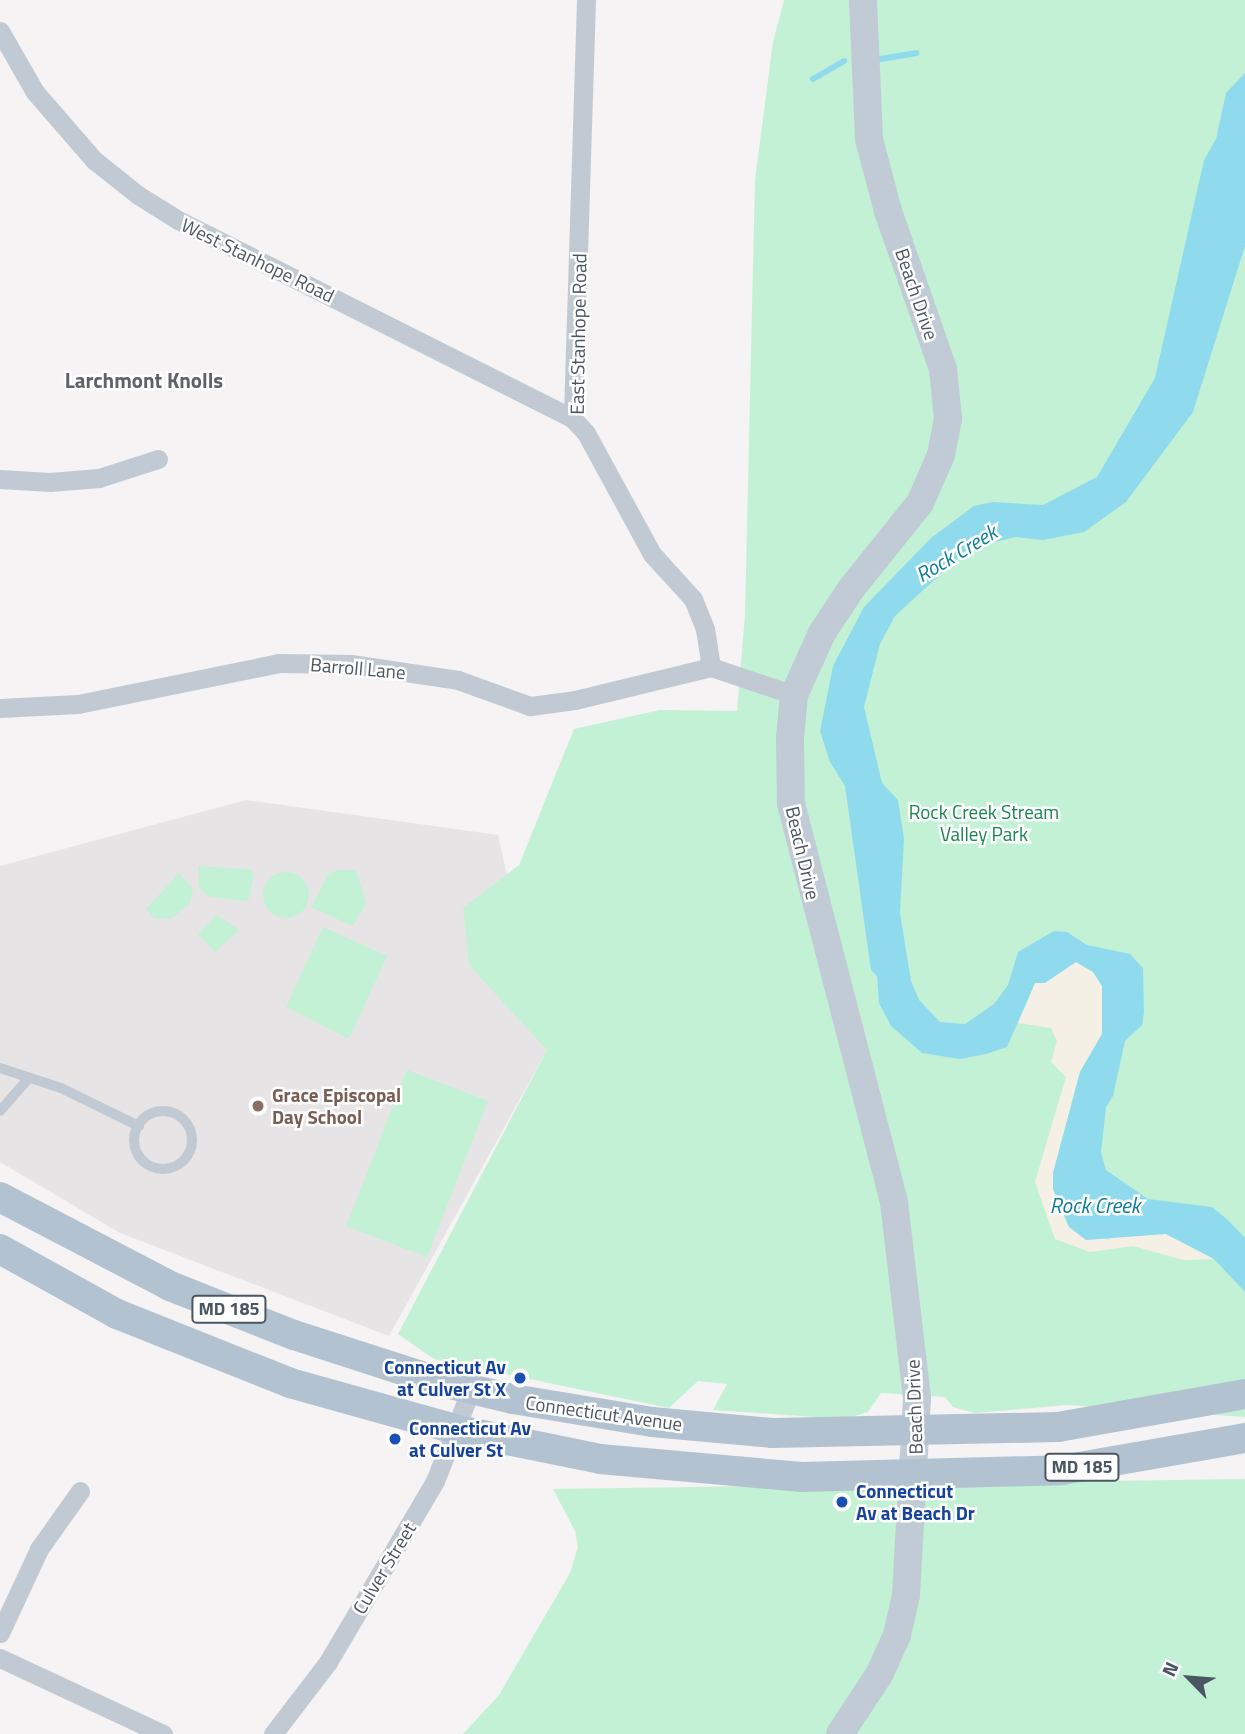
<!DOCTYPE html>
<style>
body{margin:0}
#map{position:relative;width:1245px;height:1734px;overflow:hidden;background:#f5f3f3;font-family:"Titillium Web",sans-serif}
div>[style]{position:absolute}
.education>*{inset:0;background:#e6e4e5}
.green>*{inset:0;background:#c3f1d5}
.round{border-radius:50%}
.sand>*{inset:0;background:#f5f0e5}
.water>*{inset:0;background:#90daee}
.stream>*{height:6px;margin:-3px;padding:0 3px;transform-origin:3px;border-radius:3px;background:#90daee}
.lane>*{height:10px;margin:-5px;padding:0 5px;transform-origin:5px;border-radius:5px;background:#c1cad2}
.lane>.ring{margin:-5px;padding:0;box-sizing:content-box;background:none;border:10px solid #c1cad2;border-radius:50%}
.street>*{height:19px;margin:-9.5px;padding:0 9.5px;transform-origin:9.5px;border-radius:9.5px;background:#c1cad2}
.secondary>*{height:28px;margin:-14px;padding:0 14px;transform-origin:14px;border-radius:14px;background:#c1cbd6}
.primary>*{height:30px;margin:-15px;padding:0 15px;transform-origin:15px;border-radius:15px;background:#b3c2d1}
.dots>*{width:19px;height:19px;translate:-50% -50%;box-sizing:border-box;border:4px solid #fff;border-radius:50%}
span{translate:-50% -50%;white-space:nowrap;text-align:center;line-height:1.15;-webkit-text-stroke:5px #fff;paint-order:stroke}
.shield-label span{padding:2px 5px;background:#fff;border:2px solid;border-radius:5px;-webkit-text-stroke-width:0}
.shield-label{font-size:18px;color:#4a5661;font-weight:700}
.street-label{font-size:19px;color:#4a5661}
.park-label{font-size:19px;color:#17864f}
.education-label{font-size:19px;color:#785e54;font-weight:700}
.left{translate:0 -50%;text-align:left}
.transit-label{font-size:19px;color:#164399;font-weight:700}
.right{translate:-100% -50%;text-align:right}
.neighbourhood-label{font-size:21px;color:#5f6368;font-weight:700}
.water-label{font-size:21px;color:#0c7c9b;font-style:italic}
.north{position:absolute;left:1154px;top:1643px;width:70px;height:70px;-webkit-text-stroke:5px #fff;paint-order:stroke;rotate:295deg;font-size:19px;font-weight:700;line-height:28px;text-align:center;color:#4a5661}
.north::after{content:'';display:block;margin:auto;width:24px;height:32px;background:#4a5661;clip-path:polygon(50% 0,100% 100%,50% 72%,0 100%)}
</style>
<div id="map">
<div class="education">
<i style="clip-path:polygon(246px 800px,498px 835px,547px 1050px,389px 1336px,120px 1233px,0 1162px,0 866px)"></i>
</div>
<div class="green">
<i style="clip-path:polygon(784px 0,1245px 0,1245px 1417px,1067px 1405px,975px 1413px,953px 1407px,945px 1397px,881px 1393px,868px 1412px,844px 1419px,713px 1410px,727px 1384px,698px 1381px,669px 1408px,434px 1359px,398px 1334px,547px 1050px,469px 965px,463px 908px,519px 865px,574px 729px,660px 710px,737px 711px,745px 615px,755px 180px,773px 42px)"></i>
<i style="clip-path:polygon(198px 866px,251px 870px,254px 875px,248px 901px,209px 897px,199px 888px)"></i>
<i style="clip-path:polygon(338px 870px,356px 870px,366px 903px,353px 926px,311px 907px,329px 873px)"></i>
<i class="round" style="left:263px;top:872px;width:46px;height:46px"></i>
<i style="clip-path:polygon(179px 873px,193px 889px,190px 903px,171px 919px,154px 918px,146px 909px)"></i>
<i style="clip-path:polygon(217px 915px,239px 930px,215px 952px,198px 934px)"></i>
<i style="clip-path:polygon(323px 927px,387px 956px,349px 1039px,286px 1007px)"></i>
<i style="clip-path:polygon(407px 1070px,488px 1101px,427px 1257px,346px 1226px)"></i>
<i style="clip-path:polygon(1245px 1479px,1245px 1734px,463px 1734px,499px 1695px,570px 1573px,578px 1547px,575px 1531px,553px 1489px)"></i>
</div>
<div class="sand">
<i style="clip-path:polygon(1076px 962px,1093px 972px,1102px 986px,1103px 1017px,1102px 1034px,1080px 1072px,1053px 1173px,1053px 1189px,1062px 1212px,1069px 1227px,1107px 1240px,1119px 1234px,1166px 1234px,1214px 1259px,1184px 1260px,1133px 1246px,1090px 1252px,1055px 1239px,1035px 1182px,1066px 1077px,1051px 1062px,1057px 1041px,1051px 1028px,1018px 1023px,1035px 983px)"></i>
</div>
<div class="water">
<i style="clip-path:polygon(1245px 73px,1245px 246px,1193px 412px,1126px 502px,1084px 532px,1043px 540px,1016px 537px,969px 548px,895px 616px,880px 644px,864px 707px,882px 783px,898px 800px,904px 839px,900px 913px,911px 981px,919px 1000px,940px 1022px,965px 1024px,994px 1004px,1008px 985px,1018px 952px,1054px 931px,1067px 932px,1087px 945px,1130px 954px,1143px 968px,1144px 1013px,1142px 1025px,1125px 1041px,1113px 1096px,1106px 1107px,1101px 1152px,1106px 1170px,1148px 1199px,1212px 1207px,1229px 1221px,1245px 1238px,1245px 1292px,1214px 1259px,1166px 1234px,1086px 1240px,1069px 1227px,1053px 1189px,1053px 1173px,1080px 1072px,1102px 1034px,1102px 986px,1093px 972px,1076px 962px,1045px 983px,1035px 983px,1007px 1047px,986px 1054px,960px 1059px,922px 1053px,891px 1026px,879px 1003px,877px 976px,871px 970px,845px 786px,830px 762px,820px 731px,833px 666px,864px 607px,931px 538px,974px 506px,992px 502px,1043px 505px,1097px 477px,1155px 378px,1204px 160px,1216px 139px,1226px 93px)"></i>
</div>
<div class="stream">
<i style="left:875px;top:60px;width:42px;rotate:-9.7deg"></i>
<i style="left:813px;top:79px;width:36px;rotate:-30deg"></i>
</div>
<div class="lane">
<i style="left:0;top:1068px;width:64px;rotate:18.2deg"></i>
<i style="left:61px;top:1088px;width:87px;rotate:26deg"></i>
<i style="left:0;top:1111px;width:43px;rotate:-48.8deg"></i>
<i class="ring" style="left:134px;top:1111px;width:48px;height:48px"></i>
</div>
<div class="street">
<i style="left:586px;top:0;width:419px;rotate:91.8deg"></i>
<i style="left:573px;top:419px;width:19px;rotate:47deg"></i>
<i style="left:586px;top:433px;width:138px;rotate:61.4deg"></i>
<i style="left:652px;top:554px;width:61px;rotate:47.7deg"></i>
<i style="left:693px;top:599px;width:32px;rotate:68deg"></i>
<i style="left:705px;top:629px;width:38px;rotate:81deg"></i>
<i style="left:711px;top:667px;width:88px;rotate:18.6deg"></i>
<i style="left:0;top:31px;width:70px;rotate:60.2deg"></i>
<i style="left:35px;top:92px;width:90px;rotate:49.1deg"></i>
<i style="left:94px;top:160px;width:56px;rotate:38.5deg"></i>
<i style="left:138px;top:195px;width:47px;rotate:32deg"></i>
<i style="left:178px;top:220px;width:442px;rotate:26.7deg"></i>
<i style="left:0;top:479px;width:50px;rotate:3.4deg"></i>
<i style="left:50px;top:482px;width:49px;rotate:-4.7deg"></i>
<i style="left:99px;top:478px;width:62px;rotate:-17.9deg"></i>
<i style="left:0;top:708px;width:78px;rotate:-2.9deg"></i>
<i style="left:78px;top:704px;width:205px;rotate:-11.5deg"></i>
<i style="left:279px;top:663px;width:72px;rotate:0.8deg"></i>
<i style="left:351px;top:664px;width:108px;rotate:8.5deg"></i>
<i style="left:458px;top:680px;width:77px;rotate:19.9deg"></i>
<i style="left:530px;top:706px;width:45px;rotate:-7.6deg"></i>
<i style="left:575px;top:700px;width:140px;rotate:-13.6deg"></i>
<i style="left:0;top:1633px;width:93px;rotate:-65.1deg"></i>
<i style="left:39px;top:1549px;width:71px;rotate:-54.7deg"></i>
<i style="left:0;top:1658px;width:180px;rotate:25deg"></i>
<i style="left:273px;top:1734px;width:91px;rotate:-52.6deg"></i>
<i style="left:328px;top:1662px;width:210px;rotate:-59.4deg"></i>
<i style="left:435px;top:1481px;width:99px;rotate:-68.6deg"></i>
</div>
<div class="secondary">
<i style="left:840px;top:1734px;width:73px;rotate:-56.7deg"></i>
<i style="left:880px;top:1673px;width:42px;rotate:-65.9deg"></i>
<i style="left:897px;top:1635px;width:41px;rotate:-77.3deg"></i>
<i style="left:906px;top:1595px;width:197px;rotate:-86.8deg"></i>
<i style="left:917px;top:1398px;width:197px;rotate:-96.7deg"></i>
<i style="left:894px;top:1202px;width:411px;rotate:-104.5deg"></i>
<i style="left:791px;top:804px;width:66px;rotate:-90.9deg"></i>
<i style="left:790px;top:738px;width:43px;rotate:-84.7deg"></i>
<i style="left:794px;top:695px;width:68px;rotate:-65.7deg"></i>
<i style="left:822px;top:633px;width:53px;rotate:-56.6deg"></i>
<i style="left:851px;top:589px;width:110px;rotate:-51.3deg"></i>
<i style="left:920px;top:503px;width:52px;rotate:-66.4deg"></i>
<i style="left:941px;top:455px;width:37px;rotate:-79deg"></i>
<i style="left:948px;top:419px;width:50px;rotate:-95.7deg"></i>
<i style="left:943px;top:369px;width:167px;rotate:-109.2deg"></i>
<i style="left:888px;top:211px;width:74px;rotate:-104.8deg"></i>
<i style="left:869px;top:139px;width:139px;rotate:-92.5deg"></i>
</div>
<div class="primary">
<i style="left:0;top:1197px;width:192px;rotate:27.6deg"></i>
<i style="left:170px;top:1286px;width:133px;rotate:21.6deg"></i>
<i style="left:294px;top:1335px;width:146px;rotate:17.9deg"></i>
<i style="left:433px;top:1380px;width:82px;rotate:13.4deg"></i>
<i style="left:513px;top:1399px;width:141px;rotate:9.4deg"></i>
<i style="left:652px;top:1422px;width:121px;rotate:5.2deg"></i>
<i style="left:773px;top:1433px;width:285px;rotate:-1.2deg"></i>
<i style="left:1058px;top:1427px;width:190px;rotate:-10deg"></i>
<i style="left:0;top:1249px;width:134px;rotate:29.1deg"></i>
<i style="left:117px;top:1314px;width:186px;rotate:21.7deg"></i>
<i style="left:290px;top:1383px;width:174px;rotate:15.6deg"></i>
<i style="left:458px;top:1430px;width:145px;rotate:11.5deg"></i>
<i style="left:600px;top:1459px;width:203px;rotate:5.1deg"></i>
<i style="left:802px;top:1477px;width:260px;rotate:-1.5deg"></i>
<i style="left:1062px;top:1470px;width:186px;rotate:-9.9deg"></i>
</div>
<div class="dots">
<i style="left:258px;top:1106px;background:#8d6e63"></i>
<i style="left:520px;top:1378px;background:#1a4fb4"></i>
<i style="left:395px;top:1439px;background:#1a4fb4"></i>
<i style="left:842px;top:1502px;background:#1a4fb4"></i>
</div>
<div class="shield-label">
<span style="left:229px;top:1309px">MD 185</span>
<span style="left:1082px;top:1467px">MD 185</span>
</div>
<div class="street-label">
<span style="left:258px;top:260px;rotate:26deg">West Stanhope Road</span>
<span style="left:917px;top:294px;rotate:71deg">Beach Drive</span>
<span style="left:578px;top:334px;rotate:-89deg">East Stanhope Road</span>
<span style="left:358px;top:668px;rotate:5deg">Barroll Lane</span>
<span style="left:803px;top:853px;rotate:77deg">Beach Drive</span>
<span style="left:914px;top:1407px;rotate:-92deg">Beach Drive</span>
<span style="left:604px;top:1413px;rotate:8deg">Connecticut Avenue</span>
<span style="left:384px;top:1568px;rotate:-59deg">Culver Street</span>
</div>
<div class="park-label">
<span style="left:984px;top:823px">Rock Creek Stream<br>Valley Park</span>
</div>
<div class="education-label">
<span class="left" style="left:272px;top:1106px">Grace Episcopal<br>Day School</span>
</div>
<div class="transit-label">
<span class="right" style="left:506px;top:1378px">Connecticut Av<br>at Culver St X</span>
<span class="left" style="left:409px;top:1439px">Connecticut Av<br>at Culver St</span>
<span class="left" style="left:856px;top:1502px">Connecticut<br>Av at Beach Dr</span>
</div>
<div class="neighbourhood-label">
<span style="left:144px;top:380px">Larchmont Knolls</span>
</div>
<div class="water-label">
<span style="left:956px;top:553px;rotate:-31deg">Rock Creek</span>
<span style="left:1095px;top:1205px">Rock Creek</span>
</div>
<div class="north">N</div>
</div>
